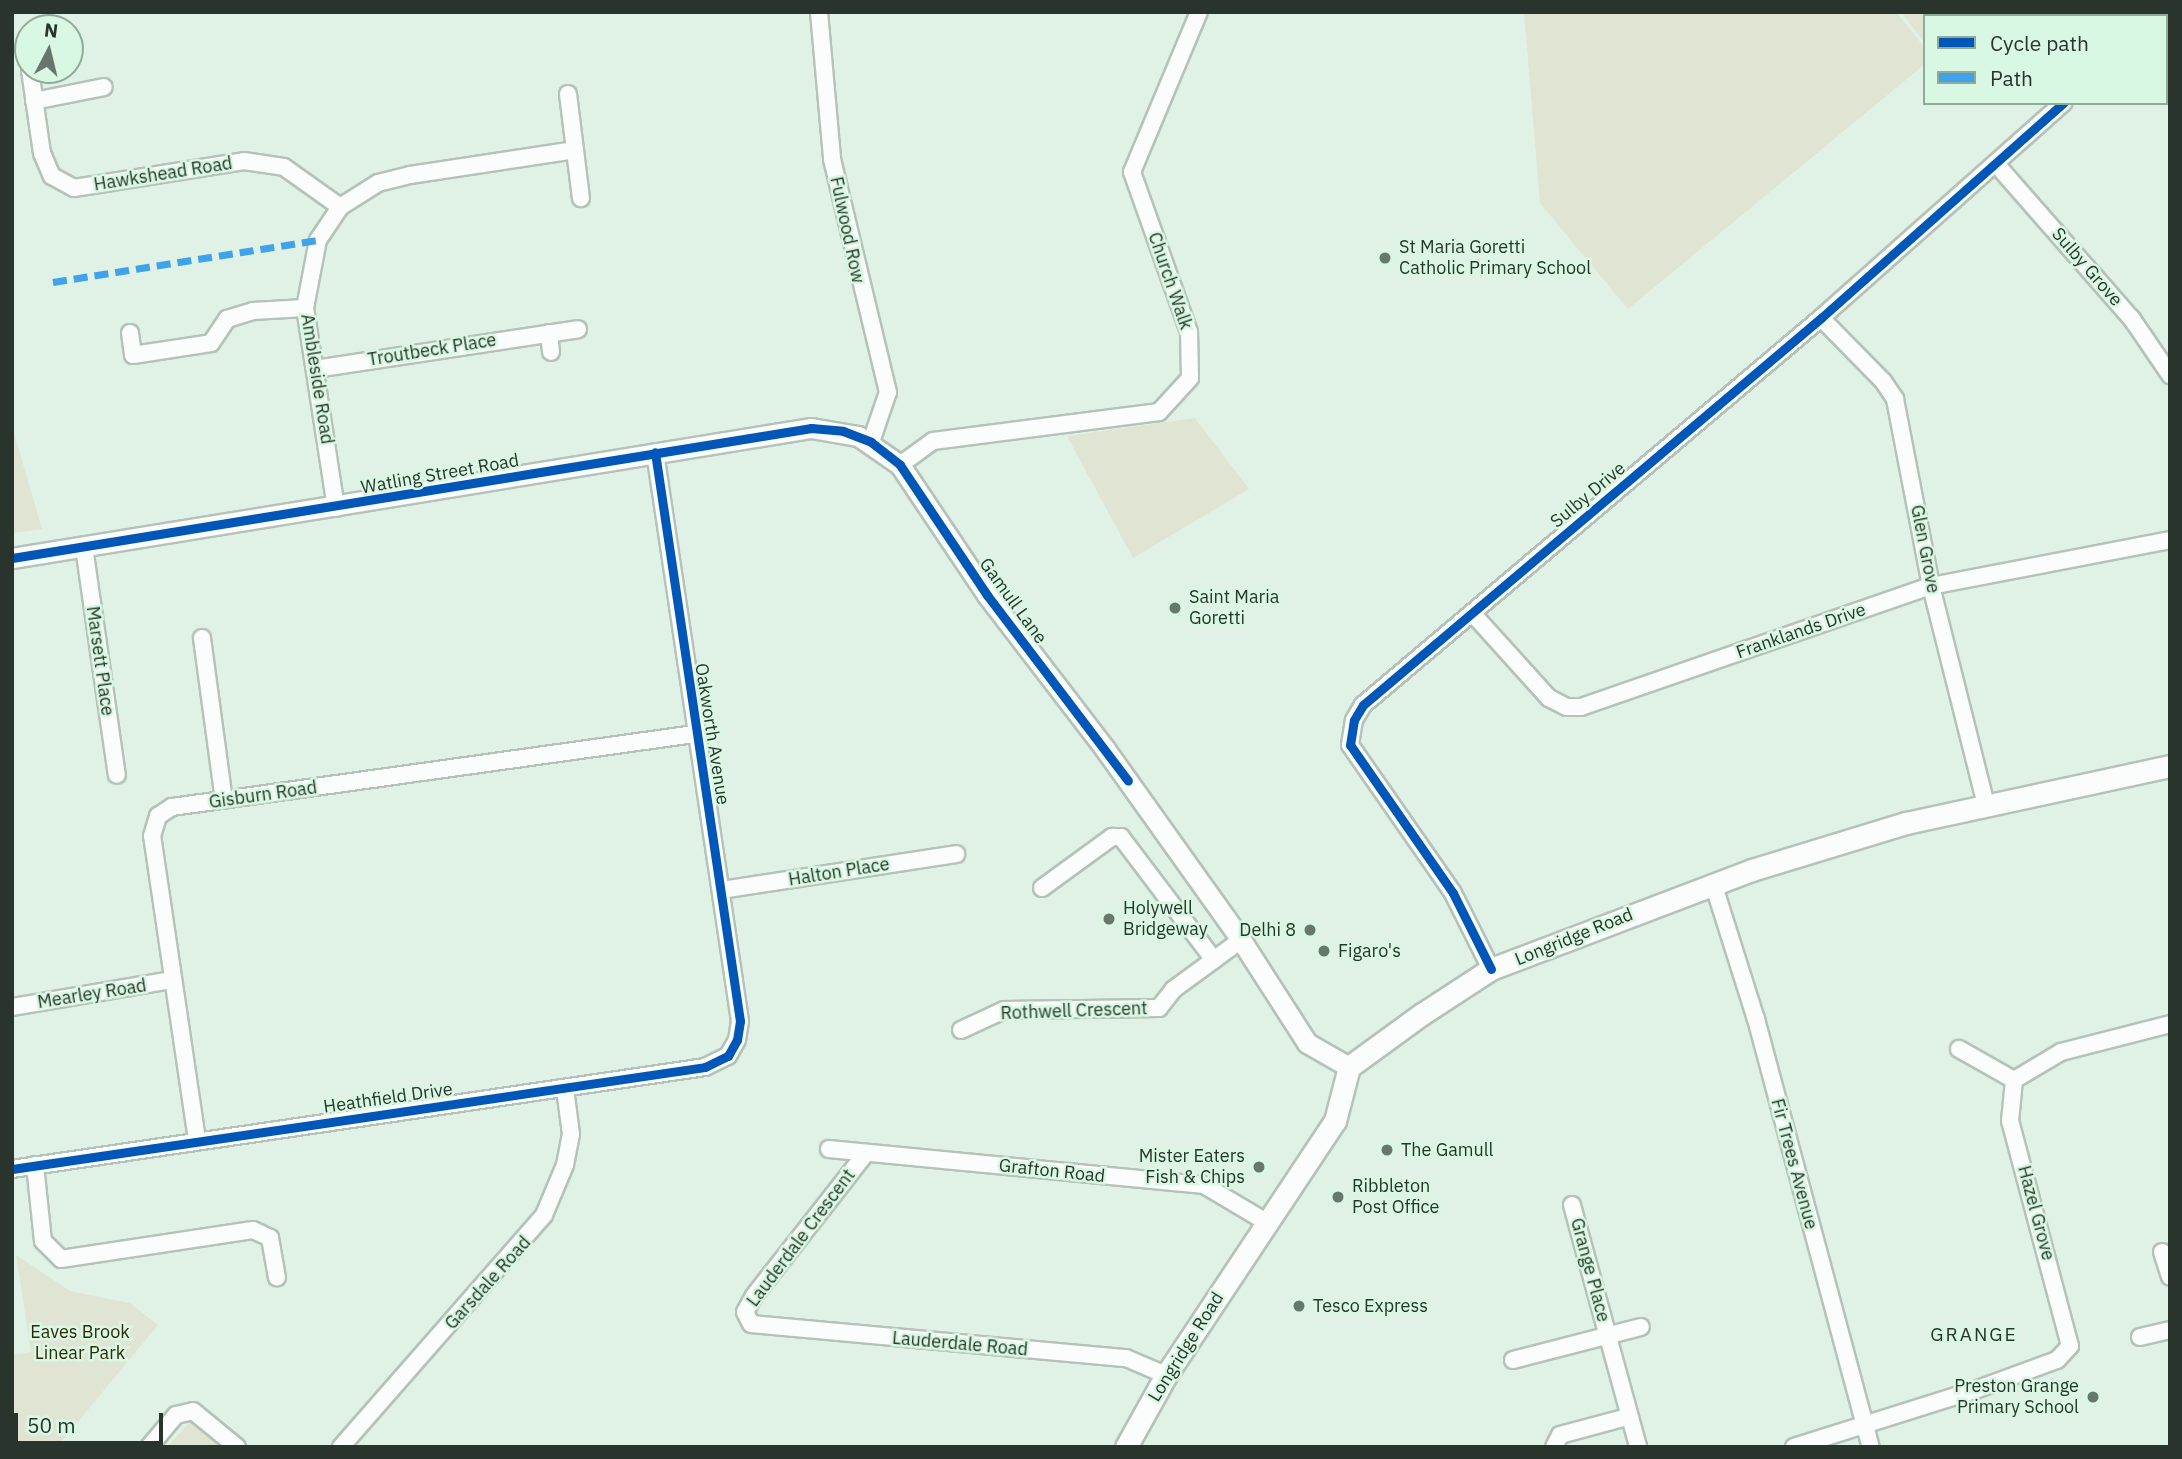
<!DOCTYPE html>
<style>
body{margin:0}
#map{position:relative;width:2182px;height:1459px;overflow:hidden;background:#e0f1e6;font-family:"IBM Plex Sans",sans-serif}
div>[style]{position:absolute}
.green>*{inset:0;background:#e0e4d2}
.roads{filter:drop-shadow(2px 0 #b5c2b9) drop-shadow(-2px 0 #b5c2b9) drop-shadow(0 2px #b5c2b9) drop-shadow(0 -2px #b5c2b9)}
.minor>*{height:16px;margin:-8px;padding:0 8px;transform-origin:8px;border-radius:8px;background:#fafdfb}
.tertiary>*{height:19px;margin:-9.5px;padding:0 9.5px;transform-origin:9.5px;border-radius:9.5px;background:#fafdfb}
.secondary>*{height:21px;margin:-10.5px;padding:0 10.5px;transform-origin:10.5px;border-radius:10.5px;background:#fafdfb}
.quiet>*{height:7px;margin-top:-3.5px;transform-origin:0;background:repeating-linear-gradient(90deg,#3ea3eb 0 14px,transparent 0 21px)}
.cycleway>*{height:9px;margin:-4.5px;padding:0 4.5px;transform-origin:4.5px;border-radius:4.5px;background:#0057b8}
.dots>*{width:19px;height:19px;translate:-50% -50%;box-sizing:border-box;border:4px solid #d9f8e3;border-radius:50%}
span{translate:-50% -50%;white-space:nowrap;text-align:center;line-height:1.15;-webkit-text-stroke:5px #d9f8e3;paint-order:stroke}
.street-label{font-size:18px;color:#28342c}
.poi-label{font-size:18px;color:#28342c}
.left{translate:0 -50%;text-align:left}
.right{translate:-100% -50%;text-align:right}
.park-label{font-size:18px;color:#312907}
.neighbourhood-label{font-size:19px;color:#28342c;letter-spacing:2px}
.frame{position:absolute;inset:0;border:14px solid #28342c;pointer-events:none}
.legend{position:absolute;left:1923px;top:14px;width:245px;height:91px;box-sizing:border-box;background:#d9f8e3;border:2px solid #92aa9a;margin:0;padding:9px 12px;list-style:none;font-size:21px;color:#28342c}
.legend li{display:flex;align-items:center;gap:14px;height:35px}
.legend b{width:35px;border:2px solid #92aa9a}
.north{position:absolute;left:14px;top:14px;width:70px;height:70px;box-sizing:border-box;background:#d9f8e3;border:2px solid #92aa9a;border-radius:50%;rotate:7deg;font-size:19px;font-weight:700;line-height:28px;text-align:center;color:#28342c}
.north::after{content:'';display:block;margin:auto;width:24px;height:32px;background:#68766d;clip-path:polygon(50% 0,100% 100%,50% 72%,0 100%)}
.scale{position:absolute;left:14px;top:1413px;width:149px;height:32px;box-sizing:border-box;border:4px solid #28342c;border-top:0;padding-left:9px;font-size:21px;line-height:24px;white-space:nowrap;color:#28342c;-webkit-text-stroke:5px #d9f8e3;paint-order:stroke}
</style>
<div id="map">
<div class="green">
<i style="clip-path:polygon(1524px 12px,1896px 12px,1925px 48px,1925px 64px,1628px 309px,1540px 203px)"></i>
<i style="clip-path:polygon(1901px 12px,1987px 12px,1925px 16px,1925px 43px)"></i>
<i style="clip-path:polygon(1195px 418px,1249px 489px,1133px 558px,1067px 436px)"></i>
<i style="clip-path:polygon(12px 426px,42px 529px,12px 533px)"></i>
<i style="clip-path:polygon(16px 1255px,70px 1291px,130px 1303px,158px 1325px,57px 1447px,12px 1447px,12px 1355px,31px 1352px)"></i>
<i style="clip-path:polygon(190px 1422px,201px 1424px,226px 1447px,167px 1447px)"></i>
</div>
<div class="roads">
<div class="minor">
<i style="left:819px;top:12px;width:148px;rotate:84.9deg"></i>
<i style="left:832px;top:159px;width:240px;rotate:76.5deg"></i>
<i style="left:888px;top:392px;width:53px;rotate:108.8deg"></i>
<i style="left:2156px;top:16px;width:7px;rotate:-34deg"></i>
<i style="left:27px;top:48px;width:6px;rotate:81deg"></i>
<i style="left:30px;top:70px;width:84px;rotate:81.8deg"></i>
<i style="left:42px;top:153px;width:25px;rotate:67deg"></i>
<i style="left:52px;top:176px;width:25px;rotate:29deg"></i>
<i style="left:74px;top:188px;width:172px;rotate:-9deg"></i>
<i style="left:244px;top:161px;width:40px;rotate:8.5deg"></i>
<i style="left:284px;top:167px;width:69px;rotate:35.5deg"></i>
<i style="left:568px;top:94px;width:105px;rotate:82.9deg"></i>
<i style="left:34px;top:101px;width:71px;rotate:-11.3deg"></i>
<i style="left:1997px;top:165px;width:205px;rotate:48.8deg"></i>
<i style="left:2132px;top:319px;width:68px;rotate:55.8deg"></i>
<i style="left:1821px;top:318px;width:88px;rotate:45.5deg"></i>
<i style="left:1883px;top:381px;width:22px;rotate:56deg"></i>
<i style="left:1895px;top:399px;width:190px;rotate:79.1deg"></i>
<i style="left:1931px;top:586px;width:226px;rotate:75.9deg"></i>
<i style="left:130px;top:333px;width:22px;rotate:82deg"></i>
<i style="left:133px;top:355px;width:79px;rotate:-8.7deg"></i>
<i style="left:211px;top:343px;width:29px;rotate:-56deg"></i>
<i style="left:227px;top:319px;width:27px;rotate:-17deg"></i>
<i style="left:253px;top:311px;width:52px;rotate:-3.3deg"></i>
<i style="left:549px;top:333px;width:19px;rotate:84deg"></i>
<i style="left:315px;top:369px;width:266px;rotate:-8.6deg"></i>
<i style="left:900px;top:465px;width:41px;rotate:-36deg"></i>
<i style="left:933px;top:441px;width:228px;rotate:-7.3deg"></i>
<i style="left:1159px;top:412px;width:46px;rotate:-47.6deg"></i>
<i style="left:1190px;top:378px;width:46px;rotate:-91.2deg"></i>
<i style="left:1189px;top:332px;width:170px;rotate:-109.6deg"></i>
<i style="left:1132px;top:172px;width:173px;rotate:-67.3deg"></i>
<i style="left:336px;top:508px;width:202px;rotate:-98.8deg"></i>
<i style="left:305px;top:308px;width:69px;rotate:-79.2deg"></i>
<i style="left:318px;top:240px;width:40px;rotate:-56deg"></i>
<i style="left:340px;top:207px;width:45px;rotate:-32.3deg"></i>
<i style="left:378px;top:183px;width:33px;rotate:-14deg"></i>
<i style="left:410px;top:175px;width:167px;rotate:-8.6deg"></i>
<i style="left:84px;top:547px;width:230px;rotate:81.8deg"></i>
<i style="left:1473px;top:614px;width:113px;rotate:47.9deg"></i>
<i style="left:1549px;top:698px;width:20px;rotate:27deg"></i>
<i style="left:1567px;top:707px;width:14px"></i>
<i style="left:1581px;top:707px;width:370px;rotate:-19.1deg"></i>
<i style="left:1931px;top:586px;width:243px;rotate:-10.9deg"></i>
<i style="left:202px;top:638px;width:163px;rotate:82.3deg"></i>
<i style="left:1713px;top:883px;width:143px;rotate:72.5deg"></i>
<i style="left:1756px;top:1019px;width:443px;rotate:75deg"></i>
<i style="left:1042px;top:888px;width:87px;rotate:-36.1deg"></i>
<i style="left:1112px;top:837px;width:9px"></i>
<i style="left:1121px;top:837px;width:154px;rotate:52.9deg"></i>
<i style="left:722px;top:890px;width:237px;rotate:-8.7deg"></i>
<i style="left:1491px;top:969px;width:85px;rotate:-116.6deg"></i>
<i style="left:1453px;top:893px;width:180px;rotate:-124.8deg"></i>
<i style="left:1350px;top:745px;width:25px;rotate:-81deg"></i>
<i style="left:1354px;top:720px;width:17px;rotate:-59deg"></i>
<i style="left:1363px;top:705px;width:600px;rotate:-40.2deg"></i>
<i style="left:1821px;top:318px;width:324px;rotate:-41.6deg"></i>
<i style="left:12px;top:1007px;width:162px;rotate:-9.6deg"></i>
<i style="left:961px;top:1030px;width:47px;rotate:-24.9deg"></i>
<i style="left:1004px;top:1010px;width:155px;rotate:-0.7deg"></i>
<i style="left:1159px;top:1008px;width:24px;rotate:-52deg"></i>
<i style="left:1174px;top:989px;width:83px;rotate:-36.2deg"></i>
<i style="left:1959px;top:1049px;width:63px;rotate:29.4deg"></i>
<i style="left:197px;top:1140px;width:307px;rotate:-98.4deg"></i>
<i style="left:152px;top:836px;width:21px;rotate:-73deg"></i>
<i style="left:158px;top:816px;width:17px;rotate:-33deg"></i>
<i style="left:172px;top:807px;width:528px;rotate:-7.95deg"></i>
<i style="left:829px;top:1149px;width:377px;rotate:5.5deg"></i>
<i style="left:1204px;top:1185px;width:72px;rotate:30.8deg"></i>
<i style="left:866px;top:1153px;width:182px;rotate:128.1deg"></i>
<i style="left:754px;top:1296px;width:18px;rotate:119deg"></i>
<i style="left:745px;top:1312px;width:13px;rotate:63deg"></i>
<i style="left:751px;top:1324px;width:377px;rotate:5.2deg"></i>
<i style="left:1126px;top:1358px;width:43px;rotate:23deg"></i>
<i style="left:35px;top:1165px;width:76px;rotate:84deg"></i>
<i style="left:43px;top:1241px;width:25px;rotate:45deg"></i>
<i style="left:61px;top:1259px;width:194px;rotate:-8.6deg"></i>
<i style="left:253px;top:1230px;width:19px;rotate:25deg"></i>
<i style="left:270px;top:1238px;width:40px;rotate:80deg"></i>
<i style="left:12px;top:1169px;width:700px;rotate:-8.37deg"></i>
<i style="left:705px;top:1067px;width:25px;rotate:-26deg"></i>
<i style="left:728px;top:1056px;width:18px;rotate:-61deg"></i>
<i style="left:737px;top:1040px;width:19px;rotate:-81deg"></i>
<i style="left:740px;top:1021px;width:575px;rotate:-98.5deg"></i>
<i style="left:1572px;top:1205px;width:251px;rotate:74.7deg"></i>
<i style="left:2162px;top:1252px;width:26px;rotate:72deg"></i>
<i style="left:2140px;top:1337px;width:31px;rotate:-13deg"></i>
<i style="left:1513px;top:1360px;width:132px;rotate:-14.5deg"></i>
<i style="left:149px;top:1447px;width:42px;rotate:-49.8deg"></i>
<i style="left:176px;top:1415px;width:17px;rotate:-13deg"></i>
<i style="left:193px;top:1411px;width:57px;rotate:39.3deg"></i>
<i style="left:341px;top:1447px;width:308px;rotate:-48.8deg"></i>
<i style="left:544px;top:1215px;width:54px;rotate:-67.2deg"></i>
<i style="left:565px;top:1165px;width:32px;rotate:-79deg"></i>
<i style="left:571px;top:1134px;width:45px;rotate:-97.6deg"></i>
<i style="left:1554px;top:1447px;width:13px;rotate:-63deg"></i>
<i style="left:1560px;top:1435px;width:69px;rotate:-15deg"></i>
<i style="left:1794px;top:1447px;width:190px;rotate:-17.5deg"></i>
<i style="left:1975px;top:1390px;width:87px;rotate:-20.1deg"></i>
<i style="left:2057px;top:1360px;width:19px;rotate:-47deg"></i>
<i style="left:2070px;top:1346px;width:233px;rotate:-104.9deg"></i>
<i style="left:2010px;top:1121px;width:41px;rotate:-84.4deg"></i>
<i style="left:2014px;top:1080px;width:55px;rotate:-30.8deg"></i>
<i style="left:2061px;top:1052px;width:113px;rotate:-14.4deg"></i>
</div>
<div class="tertiary">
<i style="left:12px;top:558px;width:810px;rotate:-9.24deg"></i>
<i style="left:811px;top:428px;width:48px;rotate:9.7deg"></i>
<i style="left:858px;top:436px;width:51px;rotate:34.6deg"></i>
<i style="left:900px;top:465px;width:156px;rotate:56.2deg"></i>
<i style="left:987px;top:595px;width:194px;rotate:52.5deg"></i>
<i style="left:1105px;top:749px;width:234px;rotate:54.5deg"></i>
<i style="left:1241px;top:940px;width:122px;rotate:57.3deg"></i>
<i style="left:1307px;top:1043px;width:48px;rotate:29.7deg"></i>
</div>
<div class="secondary">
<i style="left:1126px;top:1447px;width:82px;rotate:-60.9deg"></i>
<i style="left:1166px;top:1375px;width:305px;rotate:-56.4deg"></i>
<i style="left:1335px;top:1121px;width:56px;rotate:-75.5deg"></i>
<i style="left:1349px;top:1067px;width:90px;rotate:-36deg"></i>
<i style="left:1422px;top:1014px;width:82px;rotate:-33.1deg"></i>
<i style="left:1491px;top:969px;width:279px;rotate:-20.8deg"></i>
<i style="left:1752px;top:870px;width:161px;rotate:-17deg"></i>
<i style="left:1906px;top:823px;width:270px;rotate:-12.2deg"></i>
</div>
</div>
<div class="quiet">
<i style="left:53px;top:282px;width:268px;rotate:-9deg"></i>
</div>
<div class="cycleway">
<i style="left:12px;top:558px;width:810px;rotate:-9.24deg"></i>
<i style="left:811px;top:428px;width:32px;rotate:5deg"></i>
<i style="left:843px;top:431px;width:30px;rotate:21deg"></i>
<i style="left:871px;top:442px;width:37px;rotate:38deg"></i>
<i style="left:900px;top:465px;width:156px;rotate:56.2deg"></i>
<i style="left:987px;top:595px;width:233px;rotate:52.8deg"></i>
<i style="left:1491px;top:969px;width:85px;rotate:-116.6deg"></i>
<i style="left:1453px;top:893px;width:180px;rotate:-124.8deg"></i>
<i style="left:1350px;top:745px;width:25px;rotate:-81deg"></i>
<i style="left:1354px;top:720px;width:17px;rotate:-59deg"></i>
<i style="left:1363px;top:705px;width:600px;rotate:-40.2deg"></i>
<i style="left:1821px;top:318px;width:324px;rotate:-41.6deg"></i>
<i style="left:12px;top:1169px;width:700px;rotate:-8.37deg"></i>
<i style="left:705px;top:1067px;width:25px;rotate:-26deg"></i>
<i style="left:728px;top:1056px;width:18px;rotate:-61deg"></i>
<i style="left:737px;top:1040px;width:19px;rotate:-81deg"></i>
<i style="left:740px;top:1021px;width:575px;rotate:-98.5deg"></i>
</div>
<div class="dots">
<i style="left:1385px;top:258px;background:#68766d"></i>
<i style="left:1175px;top:608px;background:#68766d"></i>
<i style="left:1109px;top:919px;background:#68766d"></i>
<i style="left:1310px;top:930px;background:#68766d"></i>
<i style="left:1324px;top:951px;background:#68766d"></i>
<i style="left:1387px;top:1150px;background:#68766d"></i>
<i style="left:1259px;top:1167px;background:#68766d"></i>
<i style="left:1338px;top:1197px;background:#68766d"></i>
<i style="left:1299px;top:1306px;background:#68766d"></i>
<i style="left:2093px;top:1397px;background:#68766d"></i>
</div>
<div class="street-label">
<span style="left:163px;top:174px;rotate:-9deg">Hawkshead Road</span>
<span style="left:847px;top:230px;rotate:78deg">Fulwood Row</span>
<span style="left:2087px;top:267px;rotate:49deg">Sulby Grove</span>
<span style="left:1170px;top:281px;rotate:71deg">Church Walk</span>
<span style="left:432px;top:350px;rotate:-9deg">Troutbeck Place</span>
<span style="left:317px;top:379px;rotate:81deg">Ambleside Road</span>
<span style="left:440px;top:474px;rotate:-10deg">Watling Street Road</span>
<span style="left:1588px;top:495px;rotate:-40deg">Sulby Drive</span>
<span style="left:1925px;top:549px;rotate:79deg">Glen Grove</span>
<span style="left:1013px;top:601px;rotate:54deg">Gamull Lane</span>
<span style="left:1801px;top:631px;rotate:-19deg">Franklands Drive</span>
<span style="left:100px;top:661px;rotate:82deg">Marsett Place</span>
<span style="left:712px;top:734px;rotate:81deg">Oakworth Avenue</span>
<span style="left:263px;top:795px;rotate:-8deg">Gisburn Road</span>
<span style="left:839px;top:872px;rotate:-9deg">Halton Place</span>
<span style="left:1574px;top:937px;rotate:-22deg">Longridge Road</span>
<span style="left:92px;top:994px;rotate:-9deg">Mearley Road</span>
<span style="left:1074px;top:1011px;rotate:-2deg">Rothwell Crescent</span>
<span style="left:388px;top:1098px;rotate:-8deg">Heathfield Drive</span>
<span style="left:1794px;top:1164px;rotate:75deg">Fir Trees Avenue</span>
<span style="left:1052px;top:1171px;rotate:6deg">Grafton Road</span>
<span style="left:2036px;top:1213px;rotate:75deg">Hazel Grove</span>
<span style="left:801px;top:1238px;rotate:-53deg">Lauderdale Crescent</span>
<span style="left:1590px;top:1270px;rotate:75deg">Grange Place</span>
<span style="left:488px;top:1283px;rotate:-48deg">Garsdale Road</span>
<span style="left:960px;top:1344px;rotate:5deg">Lauderdale Road</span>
<span style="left:1186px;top:1347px;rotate:-58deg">Longridge Road</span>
</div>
<div class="poi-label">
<span class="left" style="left:1399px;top:258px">St Maria Goretti<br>Catholic Primary School</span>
<span class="left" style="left:1189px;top:608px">Saint Maria<br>Goretti</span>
<span class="left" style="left:1123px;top:919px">Holywell<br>Bridgeway</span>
<span class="right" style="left:1296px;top:930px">Delhi 8</span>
<span class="left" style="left:1338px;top:951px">Figaro's</span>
<span class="left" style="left:1401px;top:1150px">The Gamull</span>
<span class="right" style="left:1245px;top:1167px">Mister Eaters<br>Fish &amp; Chips</span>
<span class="left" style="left:1352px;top:1197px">Ribbleton<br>Post Office</span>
<span class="left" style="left:1313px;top:1306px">Tesco Express</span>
<span class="right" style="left:2079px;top:1397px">Preston Grange<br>Primary School</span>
</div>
<div class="park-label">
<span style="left:80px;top:1343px">Eaves Brook<br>Linear Park</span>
</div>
<div class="neighbourhood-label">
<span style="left:1974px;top:1335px">GRANGE</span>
</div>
<div class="frame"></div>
<ul class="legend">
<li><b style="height:9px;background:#0057b8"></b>Cycle path</li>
<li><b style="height:9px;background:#3ea3eb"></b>Path</li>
</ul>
<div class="north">N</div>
<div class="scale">50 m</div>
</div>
